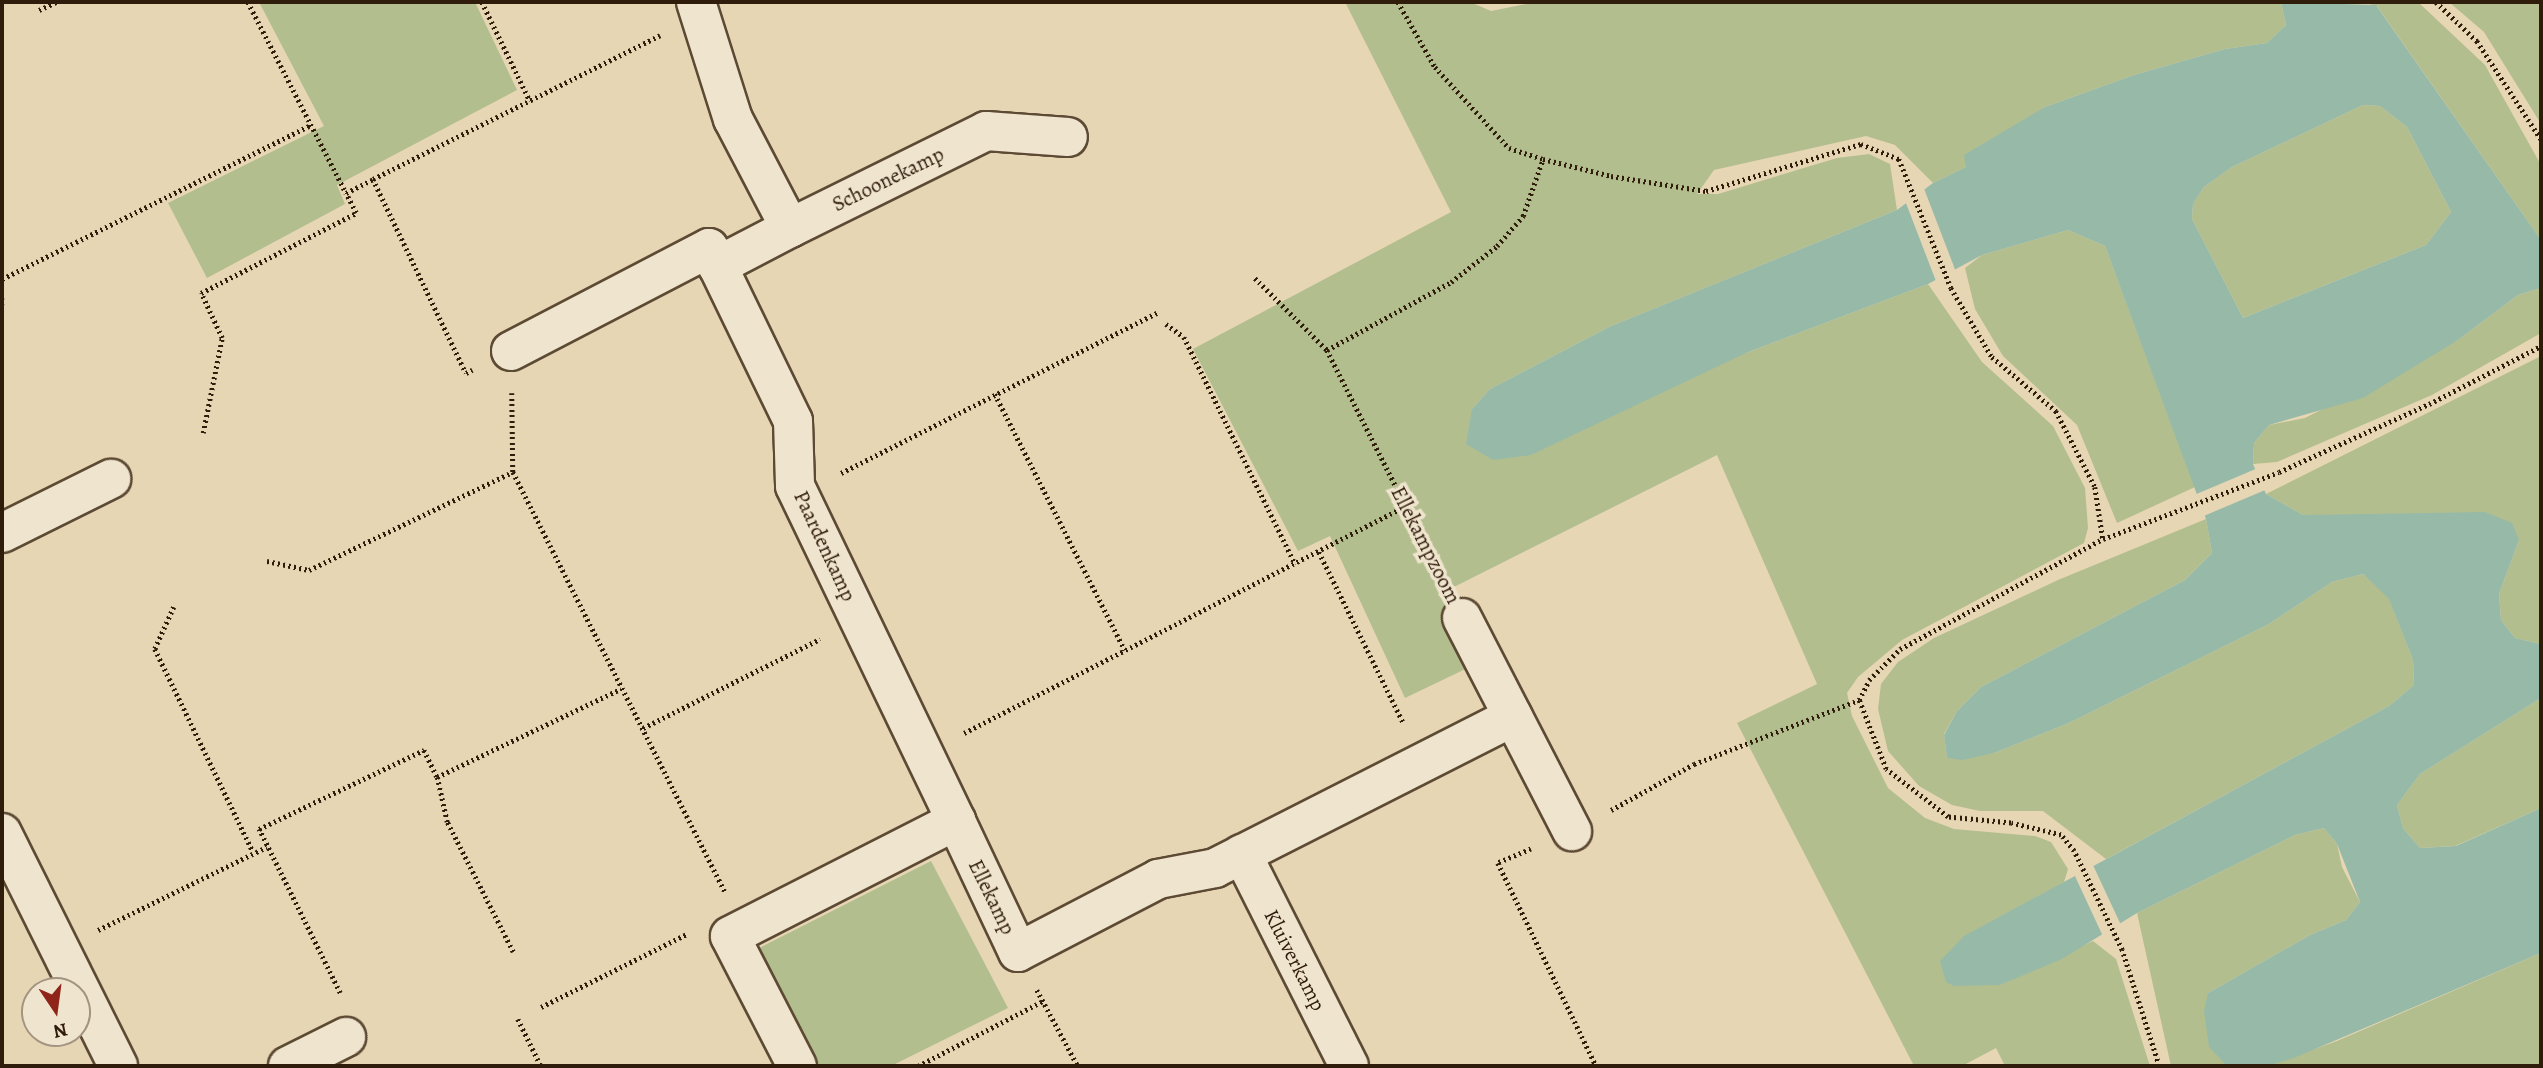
<!DOCTYPE html>
<style>
body{margin:0}
#map{position:relative;width:2543px;height:1068px;overflow:hidden;background:#e6d6b4;font-family:Alegreya,serif}
div>[style]{position:absolute}
.green>*{inset:0;background:#b3be8e}
.water>*{inset:0;background:#97baa8}
.pier>*{inset:0;background:#e6d6b4;transform-origin:0 0}
.path>*{height:4.5px;margin-top:-2.25px;transform-origin:0;background:repeating-linear-gradient(90deg,#2f1c0a 0 2px,transparent 0 5.5px)}
.roads{filter:drop-shadow(2px 0 #5d4a34) drop-shadow(-2px 0 #5d4a34) drop-shadow(0 2px #5d4a34) drop-shadow(0 -2px #5d4a34)}
.street>*{height:38px;margin:-19px;padding:0 19px;transform-origin:19px;border-radius:19px;background:#efe4ce}
span{translate:-50% -50%;white-space:nowrap;text-align:center;line-height:1.15;-webkit-text-stroke:7px #efe4ce;paint-order:stroke}
.street-label{font-size:21px;color:#2f1c0a}
.frame{position:absolute;inset:0;border:4px solid #2f1c0a;pointer-events:none}
.north{position:absolute;left:21px;top:977px;width:70px;height:70px;box-sizing:border-box;background:#efe4ce;border:2px solid #a29480;border-radius:50%;rotate:167deg;font-size:19px;font-weight:700;line-height:28px;text-align:center;color:#2f1c0a}
.north::after{content:'';display:block;margin:auto;width:24px;height:32px;background:#8f2418;clip-path:polygon(50% 0,100% 100%,50% 72%,0 100%)}
</style>
<div id="map">
<div class="green">
<i style="clip-path:polygon(259px 2px,475px 2px,517px 90px,337px 185px,345px 204px,207px 278px,168px 203px,324px 126px)"></i>
<i style="clip-path:polygon(1345px 2px,1470px 2px,1491px 11px,1536px 2px,2281px 2px,2286px 25px,2267px 43px,2225px 49px,2134px 75px,2045px 107px,1966px 167px,1933px 183px,1895px 145px,1866px 136px,1714px 170px,1697px 194px,1718px 194px,1837px 158px,1869px 154px,1890px 164px,1897px 210px,1611px 326px,1490px 389px,1472px 409px,1746px 353px,1928px 284px,1982px 362px,2053px 426px,2085px 488px,2088px 528px,2084px 543px,1902px 640px,1858px 677px,1847px 693px,1852px 716px,1888px 788px,1925px 818px,1954px 829px,2035px 836px,2051px 842px,2068px 869px,2064px 882px,2032px 902px,2000px 985px,2093px 941px,2116px 959px,2150px 1066px,2005px 1066px,1996px 1048px,1962px 1066px,1914px 1066px,1737px 723px,1817px 684px,1717px 455px,1442px 593px,1478px 663px,1405px 698px,1330px 536px,1298px 551px,1193px 349px,1451px 212px)"></i>
<i style="clip-path:polygon(2361px 2px,2418px 2px,2485px 65px,2541px 165px,2541px 240px,2377px 6px)"></i>
<i style="clip-path:polygon(2449px 2px,2541px 2px,2541px 124px,2484px 32px)"></i>
<i style="clip-path:polygon(2363px 105px,2380px 106px,2407px 127px,2451px 212px,2426px 245px,2243px 318px,2192px 219px,2193px 204px,2204px 187px,2232px 167px)"></i>
<i style="clip-path:polygon(2068px 230px,2105px 246px,2195px 487px,2117px 523px,2077px 425px,2003px 356px,1975px 309px,1965px 268px,1982px 255px)"></i>
<i style="clip-path:polygon(2541px 288px,2541px 333px,2432px 395px,2277px 462px,2253px 464px,2254px 443px,2269px 425px,2305px 418px,2458px 340px,2518px 295px)"></i>
<i style="clip-path:polygon(2541px 356px,2541px 644px,2515px 638px,2501px 620px,2499px 594px,2519px 540px,2303px 515px,2266px 494px)"></i>
<i style="clip-path:polygon(2206px 519px,2212px 553px,2185px 580px,1981px 687px,1957px 711px,1944px 734px,1947px 758px,1994px 753px,2069px 723px,2269px 624px,2332px 582px,2363px 574px,2389px 598px,2413px 660px,2414px 685px,2389px 706px,2106px 859px,2043px 811px,1980px 811px,1952px 805px,1919px 786px,1888px 751px,1878px 709px,1881px 684px,1898px 662px,1934px 638px,2058px 580px)"></i>
<i style="clip-path:polygon(2541px 698px,2541px 808px,2455px 846px,2420px 848px,2403px 828px,2397px 805px,2420px 774px)"></i>
<i style="clip-path:polygon(2324px 828px,2337px 844px,2342px 867px,2360px 902px,2346px 920px,2310px 935px,2208px 993px,2226px 1065px,2235px 1066px,2171px 1066px,2137px 913px,2295px 835px)"></i>
<i style="clip-path:polygon(931px 861px,1008px 1008px,891px 1066px,819px 1066px,759px 948px)"></i>
<i style="clip-path:polygon(2541px 953px,2541px 1066px,2267px 1066px,2337px 1041px)"></i>
</div>
<div class="water">
<i style="clip-path:polygon(evenodd,2281px 2px,2376px 5px,2541px 240px,2541px 288px,2518px 295px,2458px 340px,2363px 398px,2269px 425px,2254px 443px,2253px 464px,2266px 494px,2303px 515px,2485px 512px,2512px 523px,2519px 540px,2499px 594px,2501px 620px,2515px 638px,2541px 644px,2541px 698px,2420px 774px,2397px 805px,2403px 828px,2420px 848px,2456px 846px,2541px 808px,2541px 953px,2294px 1058px,2267px 1066px,2235px 1066px,2226px 1065px,2209px 1047px,2204px 1011px,2208px 993px,2310px 935px,2346px 920px,2360px 902px,2337px 844px,2324px 828px,2295px 835px,2137px 913px,2062px 959px,2000px 985px,1954px 986px,1946px 982px,1940px 961px,1964px 936px,2389px 706px,2414px 685px,2413px 660px,2389px 599px,2363px 574px,2332px 582px,2269px 624px,2069px 723px,1994px 753px,1963px 760px,1947px 758px,1944px 735px,1957px 711px,1981px 687px,2185px 580px,2212px 553px,2206px 519px,2105px 246px,2068px 230px,1982px 255px,1928px 284px,1746px 353px,1531px 455px,1493px 460px,1466px 444px,1472px 409px,1490px 389px,1611px 326px,1897px 210px,1933px 183px,1966px 167px,1964px 155px,2045px 107px,2134px 75px,2225px 49px,2267px 43px,2286px 25px,2281px 2px,2363px 105px,2380px 106px,2407px 127px,2451px 212px,2426px 245px,2243px 318px,2192px 219px,2193px 204px,2204px 187px,2232px 167px,2363px 105px)"></i>
</div>
<div class="pier">
<i style="left:1923px;top:186px;width:95px;height:22px;rotate:69deg"></i>
<i style="left:2258px;top:468px;width:23px;height:70px;rotate:67deg"></i>
<i style="left:2092px;top:863px;width:71px;height:21px;rotate:65deg"></i>
</div>
<div class="path">
<i style="left:248px;top:2px;width:215px;rotate:62.8deg"></i>
<i style="left:482px;top:2px;width:110px;rotate:64.1deg"></i>
<i style="left:1398px;top:2px;width:75px;rotate:60.4deg"></i>
<i style="left:1435px;top:67px;width:110px;rotate:47.6deg"></i>
<i style="left:1509px;top:148px;width:36px;rotate:18deg"></i>
<i style="left:1543px;top:159px;width:70px;rotate:14deg"></i>
<i style="left:1611px;top:176px;width:96px;rotate:9deg"></i>
<i style="left:1706px;top:191px;width:162px;rotate:-16.9deg"></i>
<i style="left:1861px;top:144px;width:41px;rotate:21.5deg"></i>
<i style="left:1899px;top:159px;width:139px;rotate:68deg"></i>
<i style="left:1951px;top:288px;width:80px;rotate:59.3deg"></i>
<i style="left:1992px;top:357px;width:84px;rotate:40.2deg"></i>
<i style="left:2056px;top:411px;width:85px;rotate:62.8deg"></i>
<i style="left:2095px;top:487px;width:53px;rotate:81.3deg"></i>
<i style="left:2436px;top:2px;width:57px;rotate:43.6deg"></i>
<i style="left:2477px;top:41px;width:117px;rotate:56.9deg"></i>
<i style="left:39px;top:10px;width:19px;rotate:-25deg"></i>
<i style="left:373px;top:179px;width:321px;rotate:-26.6deg"></i>
<i style="left:1255px;top:278px;width:102px;rotate:45deg"></i>
<i style="left:1327px;top:350px;width:258px;rotate:63.2deg"></i>
<i style="left:2px;top:279px;width:345px;rotate:-26.5deg"></i>
<i style="left:2px;top:298px;width:7px;rotate:90deg"></i>
<i style="left:1166px;top:324px;width:22px;rotate:36deg"></i>
<i style="left:1184px;top:337px;width:253px;rotate:63.9deg"></i>
<i style="left:1327px;top:350px;width:141px;rotate:-28.7deg"></i>
<i style="left:1451px;top:282px;width:58px;rotate:-38deg"></i>
<i style="left:1497px;top:246px;width:40px;rotate:-49deg"></i>
<i style="left:1523px;top:216px;width:60px;rotate:-70.7deg"></i>
<i style="left:512px;top:393px;width:79px;rotate:89.3deg"></i>
<i style="left:513px;top:472px;width:470px;rotate:63.2deg"></i>
<i style="left:995px;top:394px;width:287px;rotate:63.1deg"></i>
<i style="left:203px;top:433px;width:97px;rotate:-78.7deg"></i>
<i style="left:222px;top:338px;width:50px;rotate:-115deg"></i>
<i style="left:201px;top:293px;width:174px;rotate:-27.3deg"></i>
<i style="left:356px;top:213px;width:22px;rotate:-117deg"></i>
<i style="left:346px;top:193px;width:30px;rotate:-27deg"></i>
<i style="left:373px;top:179px;width:215px;rotate:64.4deg"></i>
<i style="left:466px;top:373px;width:7px;rotate:-27deg"></i>
<i style="left:841px;top:473px;width:356px;rotate:-26.9deg"></i>
<i style="left:1319px;top:552px;width:192px;rotate:63.7deg"></i>
<i style="left:267px;top:561px;width:43px;rotate:12.1deg"></i>
<i style="left:309px;top:570px;width:226px;rotate:-25.7deg"></i>
<i style="left:174px;top:607px;width:46px;rotate:114.3deg"></i>
<i style="left:155px;top:649px;width:225px;rotate:64.2deg"></i>
<i style="left:643px;top:728px;width:198px;rotate:-26.7deg"></i>
<i style="left:964px;top:733px;width:496px;rotate:-27.2deg"></i>
<i style="left:1611px;top:810px;width:95px;rotate:-29deg"></i>
<i style="left:1694px;top:764px;width:177px;rotate:-21.2deg"></i>
<i style="left:1531px;top:849px;width:36px;rotate:157deg"></i>
<i style="left:1498px;top:863px;width:225px;rotate:64.2deg"></i>
<i style="left:98px;top:930px;width:188px;rotate:-26.2deg"></i>
<i style="left:513px;top:952px;width:146px;rotate:-116.9deg"></i>
<i style="left:447px;top:822px;width:46px;rotate:-102.5deg"></i>
<i style="left:437px;top:777px;width:204px;rotate:-25.6deg"></i>
<i style="left:1037px;top:990px;width:86px;rotate:61.7deg"></i>
<i style="left:340px;top:993px;width:183px;rotate:-116.3deg"></i>
<i style="left:259px;top:829px;width:183px;rotate:-25.6deg"></i>
<i style="left:424px;top:750px;width:30px;rotate:64deg"></i>
<i style="left:541px;top:1007px;width:163px;rotate:-26.6deg"></i>
<i style="left:518px;top:1019px;width:52px;rotate:63.9deg"></i>
<i style="left:918px;top:1066px;width:141px;rotate:-27.5deg"></i>
<i style="left:2159px;top:1066px;width:122px;rotate:-107.7deg"></i>
<i style="left:2122px;top:950px;width:110px;rotate:-115.9deg"></i>
<i style="left:2074px;top:851px;width:21px;rotate:-129deg"></i>
<i style="left:2061px;top:835px;width:51px;rotate:-166.5deg"></i>
<i style="left:2011px;top:823px;width:63px;rotate:-174.6deg"></i>
<i style="left:1948px;top:817px;width:78px;rotate:-142.3deg"></i>
<i style="left:1886px;top:769px;width:74px;rotate:-111.4deg"></i>
<i style="left:1859px;top:700px;width:22px;rotate:-63deg"></i>
<i style="left:1869px;top:680px;width:44px;rotate:-45deg"></i>
<i style="left:1900px;top:649px;width:231px;rotate:-28.5deg"></i>
<i style="left:2103px;top:539px;width:188px;rotate:-20.8deg"></i>
<i style="left:2279px;top:472px;width:165px;rotate:-24.4deg"></i>
<i style="left:2429px;top:404px;width:126px;rotate:-27.4deg"></i>
</div>
<div class="roads">
<div class="street">
<i style="left:696px;top:2px;width:123px;rotate:72.5deg"></i>
<i style="left:733px;top:119px;width:123px;rotate:62.4deg"></i>
<i style="left:790px;top:228px;width:82px;rotate:152.5deg"></i>
<i style="left:790px;top:228px;width:219px;rotate:-26.3deg"></i>
<i style="left:986px;top:131px;width:82px;rotate:4.2deg"></i>
<i style="left:511px;top:351px;width:223px;rotate:-27.5deg"></i>
<i style="left:709px;top:248px;width:192px;rotate:64.1deg"></i>
<i style="left:793px;top:421px;width:65px;rotate:88.2deg"></i>
<i style="left:795px;top:486px;width:372px;rotate:64.3deg"></i>
<i style="left:2px;top:533px;width:122px;rotate:-26.4deg"></i>
<i style="left:1462px;top:618px;width:240px;rotate:62.7deg"></i>
<i style="left:2px;top:833px;width:260px;rotate:63.5deg"></i>
<i style="left:1242px;top:854px;width:237px;rotate:63.2deg"></i>
<i style="left:288px;top:1066px;width:65px;rotate:-26.6deg"></i>
<i style="left:797px;top:1066px;width:146px;rotate:-117.3deg"></i>
<i style="left:730px;top:936px;width:254px;rotate:-27deg"></i>
<i style="left:956px;top:821px;width:145px;rotate:64.7deg"></i>
<i style="left:1018px;top:952px;width:158px;rotate:-27.5deg"></i>
<i style="left:1158px;top:879px;width:58px;rotate:-10.9deg"></i>
<i style="left:1215px;top:868px;width:334px;rotate:-26.9deg"></i>
</div>
</div>
<div class="street-label">
<span style="left:888px;top:179px;rotate:-26deg">Schoonekamp</span>
<span style="left:1426px;top:545px;rotate:63deg">Ellekampzoom</span>
<span style="left:825px;top:546px;rotate:65deg">Paardenkamp</span>
<span style="left:992px;top:897px;rotate:64deg">Ellekamp</span>
<span style="left:1295px;top:960px;rotate:63deg">Kluiverkamp</span>
</div>
<div class="frame"></div>
<div class="north">N</div>
</div>
